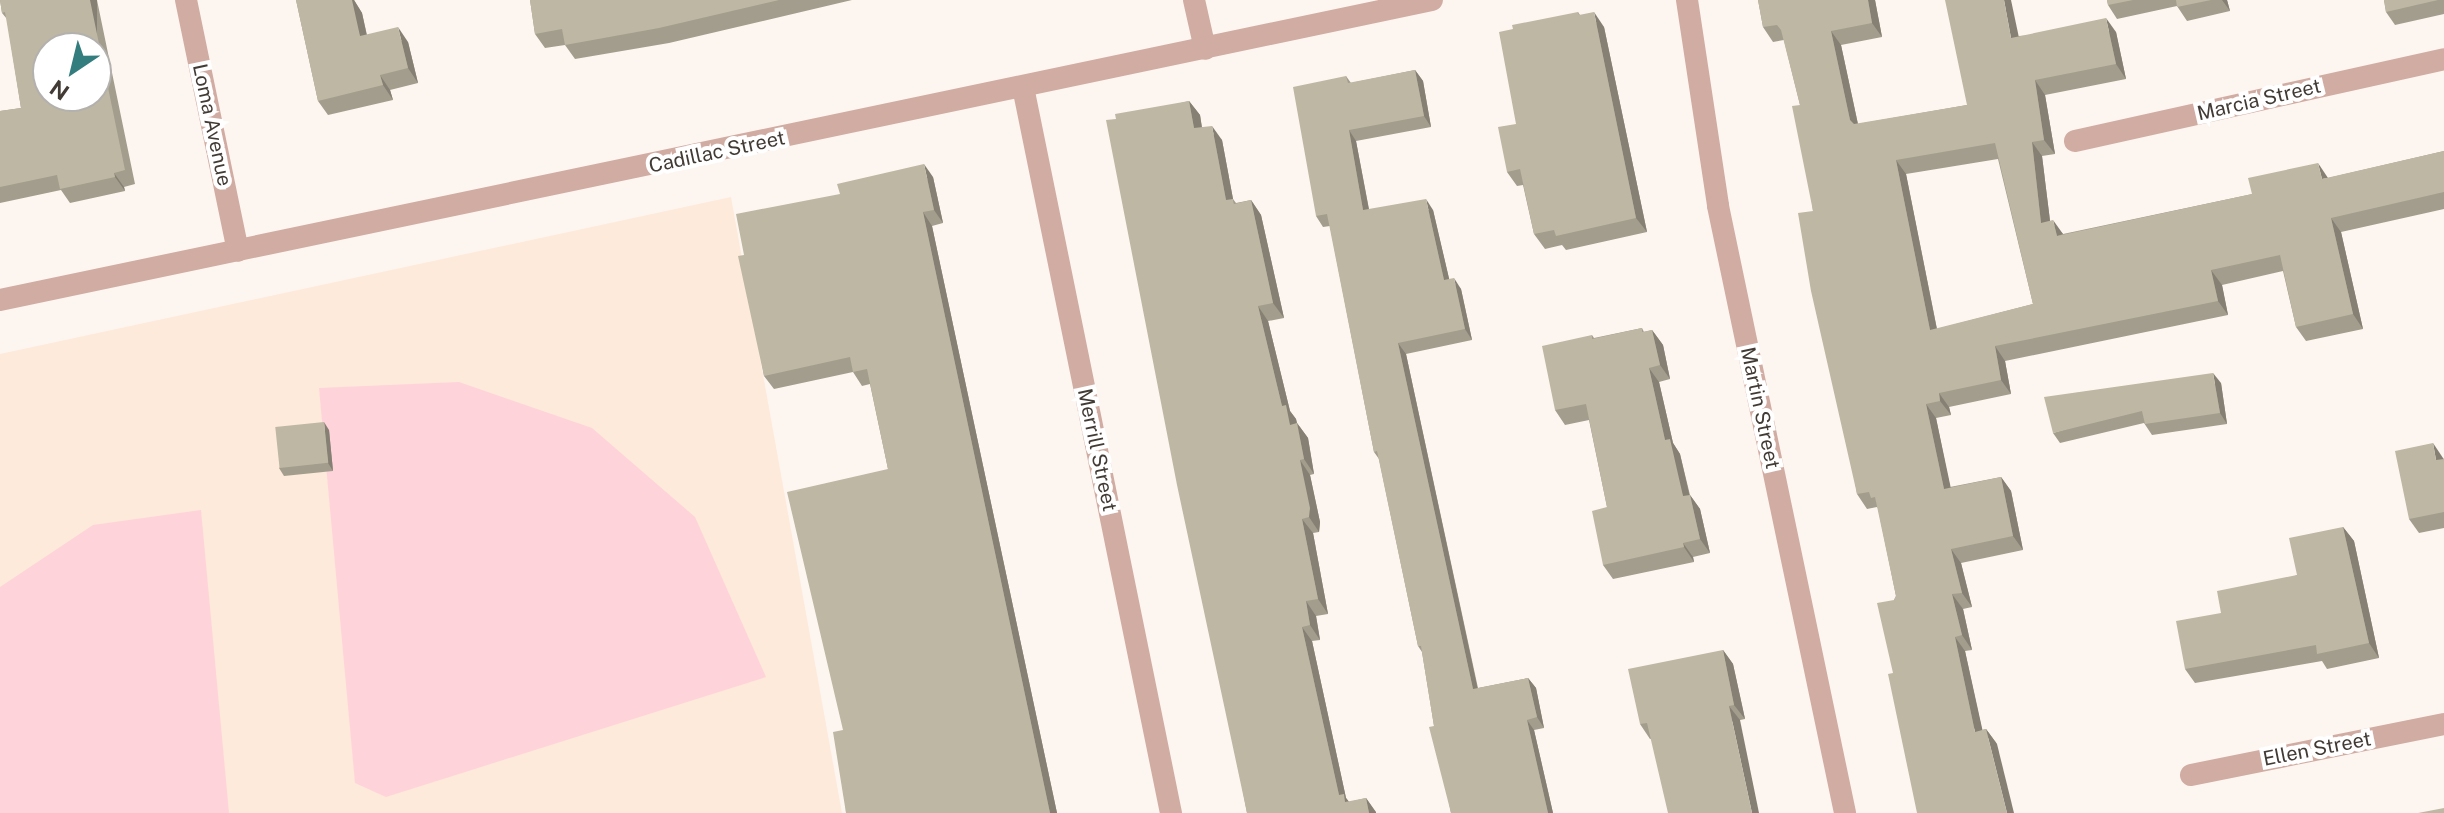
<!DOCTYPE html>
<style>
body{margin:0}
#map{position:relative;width:2444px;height:813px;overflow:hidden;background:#fdf6f0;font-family:"Public Sans",sans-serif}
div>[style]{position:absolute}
.built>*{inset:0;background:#fdeada}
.green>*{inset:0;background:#ffd3da}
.minor>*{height:22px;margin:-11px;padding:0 11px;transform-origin:11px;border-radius:11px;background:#d1aca3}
.wall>*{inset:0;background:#a39d8d}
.shaded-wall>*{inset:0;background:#858073;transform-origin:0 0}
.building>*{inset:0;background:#beb7a4;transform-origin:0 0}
span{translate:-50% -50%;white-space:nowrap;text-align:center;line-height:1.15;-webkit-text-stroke:8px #fff;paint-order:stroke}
.street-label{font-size:20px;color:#423b35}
.north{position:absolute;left:32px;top:32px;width:80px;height:80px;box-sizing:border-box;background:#fff;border:2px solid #b3b1ae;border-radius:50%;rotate:215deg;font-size:22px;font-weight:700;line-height:32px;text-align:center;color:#423b35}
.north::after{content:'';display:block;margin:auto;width:28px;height:36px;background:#347d7f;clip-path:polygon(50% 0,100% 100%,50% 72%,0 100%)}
</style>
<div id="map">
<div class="built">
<i style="clip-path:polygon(731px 197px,842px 813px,0 813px,0 354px)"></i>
</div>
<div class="green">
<i style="clip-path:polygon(459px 382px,592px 428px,695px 517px,766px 677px,386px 797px,355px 783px,319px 388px)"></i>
<i style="clip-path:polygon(201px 510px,229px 813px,0 813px,0 587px,93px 525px)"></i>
</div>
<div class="minor">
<i style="left:186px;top:0;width:256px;rotate:78.3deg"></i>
<i style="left:1194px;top:0;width:50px;rotate:77.3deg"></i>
<i style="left:1687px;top:0;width:208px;rotate:81.4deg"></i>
<i style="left:1718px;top:206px;width:620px;rotate:78.18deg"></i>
<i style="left:1023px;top:87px;width:741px;rotate:78.48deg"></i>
<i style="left:2075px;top:141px;width:378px;rotate:-12.5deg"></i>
<i style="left:0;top:300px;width:1463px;rotate:-11.83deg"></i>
<i style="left:2191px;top:775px;width:258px;rotate:-11.4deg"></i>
</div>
<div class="wall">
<i style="clip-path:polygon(0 0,97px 0,135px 184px,124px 187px,125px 191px,70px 203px,61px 190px,0 203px,0 111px,21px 108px,7px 19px,2px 13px)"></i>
<i style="clip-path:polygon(296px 0,354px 0,362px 13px,367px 35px,408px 42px,418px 83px,390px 90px,393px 100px,328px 115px,318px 101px)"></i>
<i style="clip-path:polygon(530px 0,852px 0,669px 43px,575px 59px,565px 45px,545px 48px,535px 34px)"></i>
<i style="clip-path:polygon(evenodd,1758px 0,1875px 0,1882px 37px,1841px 45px,1858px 124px,1967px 105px,2018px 36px,2116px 32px,2126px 79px,2045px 95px,2055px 154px,2042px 156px,2050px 221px,2063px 234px,2328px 178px,2444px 151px,2444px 209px,2341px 232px,2363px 329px,2306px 341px,2296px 327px,2283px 271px,2222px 285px,2228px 315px,2005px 361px,2011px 394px,1949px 407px,1951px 415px,1936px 418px,1950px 487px,2001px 477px,2011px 491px,2023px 550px,1961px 563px,1972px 607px,1963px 609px,1972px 650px,1965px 651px,1982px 730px,1986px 729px,1997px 744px,1893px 673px,1894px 600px,1896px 596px,1878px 508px,1877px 507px,1867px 509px,1857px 494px,1813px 211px,1800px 105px,1784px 40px,1773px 42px,1763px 27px,1758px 0,1998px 159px,2033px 304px,1937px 329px,1906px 174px,1998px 159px)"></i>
<i style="clip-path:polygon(2107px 0,2227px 0,2230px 11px,2187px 21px,2177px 6px,2117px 19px,2108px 5px)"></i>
<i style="clip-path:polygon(2384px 0,2444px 0,2444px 14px,2395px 25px,2386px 12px)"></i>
<i style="clip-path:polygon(1578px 12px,1580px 15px,1604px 27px,1647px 232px,1566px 250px,1562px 245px,1545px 249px,1534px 234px,1523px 185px,1517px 186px,1507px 172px,1516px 124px)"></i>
<i style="clip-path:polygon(1415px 70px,1423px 81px,1431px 127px,1356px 141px,1369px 209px,1433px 210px,1449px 279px,1461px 289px,1472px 340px,1406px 354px,1478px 688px,1528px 678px,1536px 688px,1544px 728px,1534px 730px,1553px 813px,1451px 813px,1434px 726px,1422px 652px,1418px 646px,1379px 459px,1374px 452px,1330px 226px,1323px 227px,1316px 216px,1346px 76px,1351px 83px)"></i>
<i style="clip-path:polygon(1189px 101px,1200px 115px,1202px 127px,1222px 140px,1233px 199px,1236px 203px,1251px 200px,1261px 215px,1284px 318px,1268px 321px,1290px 411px,1296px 419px,1297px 423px,1308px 438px,1314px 474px,1310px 475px,1320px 522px,1319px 532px,1313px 533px,1328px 614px,1316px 616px,1320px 640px,1312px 641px,1346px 798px,1349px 802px,1366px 798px,1376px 813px,1247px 813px,1116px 119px)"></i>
<i style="clip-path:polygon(933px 177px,943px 223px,932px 226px,1057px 813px,846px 813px,843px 730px,888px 469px,870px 384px,862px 386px,853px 372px,774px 389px,764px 376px,744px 255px)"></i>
<i style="clip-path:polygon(1642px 328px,1644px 332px,1652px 330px,1663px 345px,1670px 379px,1659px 382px,1673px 443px,1680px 454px,1690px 495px,1700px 509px,1710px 553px,1693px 557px,1694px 562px,1613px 579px,1603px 565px,1607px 507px,1589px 420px,1565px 425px,1555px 410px,1592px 335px,1594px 338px)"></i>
<i style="clip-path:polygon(2221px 383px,2227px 424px,2152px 435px,2144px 423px,2060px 443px,2053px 433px)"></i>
<i style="clip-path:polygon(329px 430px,333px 471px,284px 476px,279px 468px)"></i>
<i style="clip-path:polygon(2443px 458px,2444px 459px,2444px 528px,2419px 533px,2409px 519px)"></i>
<i style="clip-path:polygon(2343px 527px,2354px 541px,2379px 658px,2327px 669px,2322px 661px,2195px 683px,2185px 669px,2221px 613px,2297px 575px)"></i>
<i style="clip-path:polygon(1723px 650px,1733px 664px,1745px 719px,1650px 739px,1640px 724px)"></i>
</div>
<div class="shaded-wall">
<i style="left:90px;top:0;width:7px;height:174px"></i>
<i style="clip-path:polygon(347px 0,354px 0,362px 13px,370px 51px,360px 36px)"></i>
<i style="clip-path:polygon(1868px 0,1875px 0,1882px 37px,1872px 23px)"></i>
<i style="clip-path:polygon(2004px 0,2011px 0,2022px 52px,2011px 38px)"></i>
<i style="clip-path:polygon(2222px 0,2227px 0,2230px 11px)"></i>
<i style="clip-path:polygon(1594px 12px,1604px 27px,1647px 232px,1636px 218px)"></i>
<i style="clip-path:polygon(2106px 18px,2116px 32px,2126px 79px,2116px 64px)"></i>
<i style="clip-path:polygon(398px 27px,408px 42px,418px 83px,408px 68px)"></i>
<i style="clip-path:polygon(1831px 31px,1841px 45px,1860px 134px,1850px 120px)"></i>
<i style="clip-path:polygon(1415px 70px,1423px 81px,1431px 127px,1424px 116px)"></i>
<i style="clip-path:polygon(380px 75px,390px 90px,393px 100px,383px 85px)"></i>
<i style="clip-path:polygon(2035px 80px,2045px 95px,2055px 154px,2044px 140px)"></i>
<i style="clip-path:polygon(1189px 101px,1200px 115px,1204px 143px,1194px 128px)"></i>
<i style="clip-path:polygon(1212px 126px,1222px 140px,1236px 215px,1226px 200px)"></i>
<i style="clip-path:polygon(1349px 130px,1356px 141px,1371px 221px,1363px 210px)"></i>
<i style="clip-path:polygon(2032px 142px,2042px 156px,2052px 237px,2041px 223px)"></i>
<i style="clip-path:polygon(1896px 160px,1906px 174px,1940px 345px,1930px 330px)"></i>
<i style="clip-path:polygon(2318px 163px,2328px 178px,2322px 179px)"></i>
<i style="clip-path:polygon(924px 164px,933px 177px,943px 223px,934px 210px)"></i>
<i style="clip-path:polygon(114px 173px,124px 187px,125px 191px,115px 177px)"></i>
<i style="clip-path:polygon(1426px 199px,1433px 210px,1452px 291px,1444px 280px)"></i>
<i style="clip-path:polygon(1251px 200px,1261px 215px,1284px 318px,1273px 303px)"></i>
<i style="clip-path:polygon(923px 212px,932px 226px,1057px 813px,1050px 813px)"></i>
<i style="clip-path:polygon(2331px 218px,2341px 232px,2363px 329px,2353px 314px)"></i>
<i style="clip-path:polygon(2053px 220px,2063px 234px,2057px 236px)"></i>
<i style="clip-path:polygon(2211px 270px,2222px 285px,2228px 315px,2218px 301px)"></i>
<i style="clip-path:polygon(1454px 278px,1461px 289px,1472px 340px,1465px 329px)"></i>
<i style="clip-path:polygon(1258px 306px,1268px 321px,1290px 411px,1296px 419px,1300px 439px,1290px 425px,1282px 406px)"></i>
<i style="clip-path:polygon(1652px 330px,1663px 345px,1670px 379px,1660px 365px)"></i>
<i style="clip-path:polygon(1398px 343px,1406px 354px,1480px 700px,1473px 689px)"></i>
<i style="clip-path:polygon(1995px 346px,2005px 361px,2011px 394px,2001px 380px)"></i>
<i style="clip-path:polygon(1649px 368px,1659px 382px,1673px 443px,1680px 454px,1693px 511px,1683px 496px,1665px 440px)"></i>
<i style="clip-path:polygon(2213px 373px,2221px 383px,2227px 424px,2220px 413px)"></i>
<i style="clip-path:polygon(1939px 393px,1949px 407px,1951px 415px,1940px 401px)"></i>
<i style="clip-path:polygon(1926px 404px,1936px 418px,1954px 503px,1944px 489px)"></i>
<i style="clip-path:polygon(324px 422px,329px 430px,333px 471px,328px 463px)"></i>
<i style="clip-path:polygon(1297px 423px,1308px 438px,1314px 474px,1304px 459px)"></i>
<i style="clip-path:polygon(2433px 443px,2443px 458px,2444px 463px,2436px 460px)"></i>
<i style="clip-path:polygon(1300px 460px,1310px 475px,1320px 522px,1319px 532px,1309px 517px)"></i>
<i style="clip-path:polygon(2001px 477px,2011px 491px,2023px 550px,2013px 536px)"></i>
<i style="clip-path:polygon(1690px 495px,1700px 509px,1710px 553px,1700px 539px)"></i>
<i style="clip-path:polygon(1302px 519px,1313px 533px,1328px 614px,1318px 599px)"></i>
<i style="clip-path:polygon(2343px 527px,2354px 541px,2379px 658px,2369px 643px)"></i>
<i style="clip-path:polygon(1683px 543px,1693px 557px,1694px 562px,1684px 547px)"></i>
<i style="clip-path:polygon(1951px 549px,1961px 563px,1972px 607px,1962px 593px)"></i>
<i style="clip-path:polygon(1952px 594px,1963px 609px,1972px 650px,1962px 635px)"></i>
<i style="clip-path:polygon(1306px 601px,1316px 616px,1320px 640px,1310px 625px)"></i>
<i style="clip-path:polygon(1302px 627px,1312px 641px,1346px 798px,1354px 808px,1355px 813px,1339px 795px)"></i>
<i style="clip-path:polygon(1955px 637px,1965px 651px,1986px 746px,1975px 732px)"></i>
<i style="clip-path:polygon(1723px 650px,1733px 664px,1745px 719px,1734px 705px)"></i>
<i style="clip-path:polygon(1528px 678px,1536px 688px,1544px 728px,1537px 717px)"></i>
<i style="clip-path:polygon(1729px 706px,1740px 720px,1759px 813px,1752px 813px)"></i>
<i style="clip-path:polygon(1527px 720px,1534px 730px,1553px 813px,1548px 813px)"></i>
<i style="clip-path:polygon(1986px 729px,1997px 744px,2014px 813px,2007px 813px)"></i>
<i style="clip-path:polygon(1366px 798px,1376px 812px,1376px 813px,1369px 813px)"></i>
</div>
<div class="building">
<i style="clip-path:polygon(evenodd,0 0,90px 0,125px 170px,114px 173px,115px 177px,60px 189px,57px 175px,0 187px,0 111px,21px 108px,5px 12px,2px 13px,0 0,48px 48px,96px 48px,96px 96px,48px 96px,48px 48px)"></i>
<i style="clip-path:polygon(296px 0,352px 0,360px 36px,398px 27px,408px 68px,380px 75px,383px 85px,318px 101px)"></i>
<i style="clip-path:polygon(530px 0,779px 0,659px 28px,565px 45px,562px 29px,535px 34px)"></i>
<i style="clip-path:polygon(evenodd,1758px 0,1868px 0,1872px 23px,1831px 31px,1850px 120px,1854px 124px,1967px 105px,1945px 0,2004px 0,2011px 38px,2106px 18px,2116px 64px,2035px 80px,2044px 140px,2032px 142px,2041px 223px,2053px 220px,2057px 236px,2252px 194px,2248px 178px,2318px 163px,2322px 179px,2444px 151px,2444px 192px,2331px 218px,2353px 314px,2296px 327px,2280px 255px,2211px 270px,2218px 301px,1995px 346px,2001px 380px,1939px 393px,1940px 401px,1926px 404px,1944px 489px,2001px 477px,2013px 536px,1951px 549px,1962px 593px,1952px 594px,1962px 635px,1955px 637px,1975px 732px,1986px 729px,2007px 813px,1917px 813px,1888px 674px,1893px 673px,1877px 603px,1894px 600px,1896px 596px,1875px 497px,1871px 498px,1869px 492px,1857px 494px,1811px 291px,1798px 213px,1813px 211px,1792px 106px,1800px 105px,1781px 30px,1777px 25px,1763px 27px,1758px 0,1995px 143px,2033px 304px,1930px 330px,1896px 160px,1995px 143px)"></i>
<i style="clip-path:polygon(2107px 0,2133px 0,2108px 5px)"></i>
<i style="clip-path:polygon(2176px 0,2211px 0,2177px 7px)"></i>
<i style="clip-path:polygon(2384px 0,2438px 0,2386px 12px)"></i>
<i style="clip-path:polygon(1578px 12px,1579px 15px,1594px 12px,1636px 218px,1556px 236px,1554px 230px,1534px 234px,1520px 169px,1507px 172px,1498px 127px,1516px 124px,1499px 32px,1513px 29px,1512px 25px)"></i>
<i style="clip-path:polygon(1415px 70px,1424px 116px,1349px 130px,1363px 210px,1426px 199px,1444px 280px,1454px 278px,1465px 329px,1398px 343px,1473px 689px,1528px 678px,1537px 717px,1527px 720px,1548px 813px,1451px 813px,1429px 727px,1434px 726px,1421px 646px,1418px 646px,1377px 451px,1374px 452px,1327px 214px,1316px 216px,1293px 87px,1346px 76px,1348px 83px)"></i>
<i style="clip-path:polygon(1189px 101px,1194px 128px,1212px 126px,1226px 200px,1233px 199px,1234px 204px,1251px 200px,1273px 303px,1258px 306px,1282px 406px,1286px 405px,1290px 425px,1297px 423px,1304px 459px,1300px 460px,1310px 508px,1309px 517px,1302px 519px,1318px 599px,1306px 601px,1310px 625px,1302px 627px,1339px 795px,1344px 794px,1345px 802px,1366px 798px,1369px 813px,1247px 813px,1177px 485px,1106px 120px,1116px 119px,1115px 114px)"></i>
<i style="clip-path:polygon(924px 164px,934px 210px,923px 212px,1050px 813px,846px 813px,833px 732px,843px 730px,787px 492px,888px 469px,867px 369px,853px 372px,850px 357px,764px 376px,738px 256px,744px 255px,736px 214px,840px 194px,837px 184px)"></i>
<i style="clip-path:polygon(1642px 328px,1642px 332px,1652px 330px,1660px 365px,1649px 368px,1665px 440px,1670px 439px,1683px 496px,1690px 495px,1700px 539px,1683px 543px,1684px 547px,1603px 565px,1592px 511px,1607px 507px,1586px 404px,1555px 410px,1542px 346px,1592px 335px,1592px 339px)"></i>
<i style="clip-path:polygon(2213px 373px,2220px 413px,2145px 424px,2142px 411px,2053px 433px,2044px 397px)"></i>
<i style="left:324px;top:422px;width:41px;height:49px;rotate:84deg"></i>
<i style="clip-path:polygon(2433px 443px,2436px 460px,2444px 459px,2444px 512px,2409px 519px,2395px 451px)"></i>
<i style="clip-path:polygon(2343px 527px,2369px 643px,2317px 654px,2316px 645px,2185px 669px,2176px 621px,2221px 613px,2217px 591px,2297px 575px,2289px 538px)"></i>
<i style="clip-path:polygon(1723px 650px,1734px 705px,1729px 706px,1752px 813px,1668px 813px,1647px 723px,1640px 724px,1628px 669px)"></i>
<i style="clip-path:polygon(2444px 808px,2444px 813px,2418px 813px)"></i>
</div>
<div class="street-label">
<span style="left:2259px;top:100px;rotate:-13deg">Marcia Street</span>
<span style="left:212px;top:125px;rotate:78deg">Loma Avenue</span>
<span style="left:717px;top:152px;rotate:-12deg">Cadillac Street</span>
<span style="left:1760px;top:408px;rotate:78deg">Martin Street</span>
<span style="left:1097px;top:450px;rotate:78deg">Merrill Street</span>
<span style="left:2317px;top:749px;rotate:-11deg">Ellen Street</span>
</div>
<div class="north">N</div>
</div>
